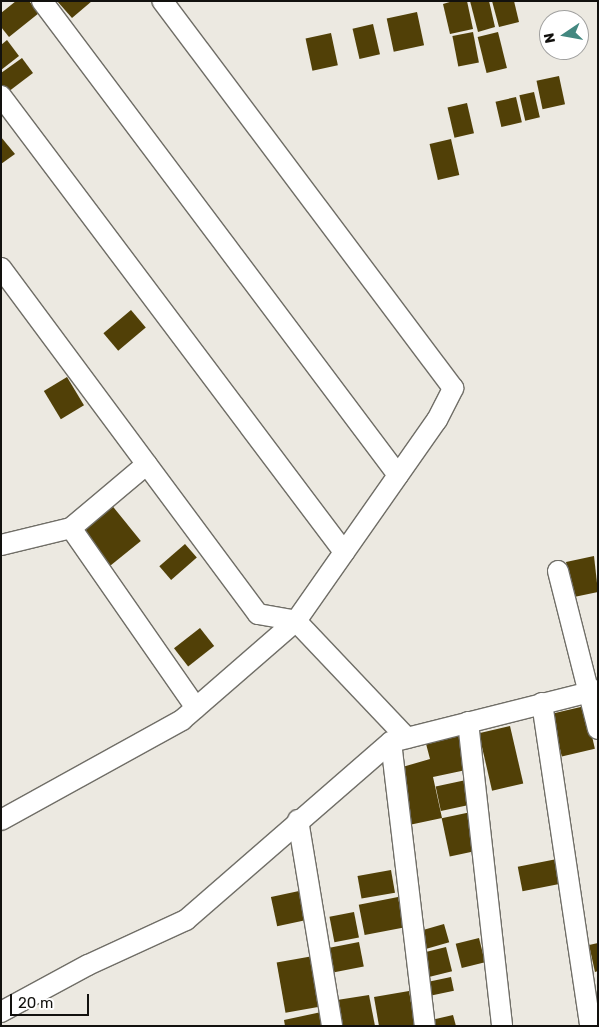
<!DOCTYPE html>
<style>
body{margin:0}
#map{position:relative;width:599px;height:1027px;overflow:hidden;background:#ece9e1;font-family:Rubik,sans-serif}
div>[style]{position:absolute}
.building>*{inset:0;background:#514007;transform-origin:0 0}
.roads{filter:drop-shadow(1px 0 #706e67) drop-shadow(-1px 0 #706e67) drop-shadow(0 1px #706e67) drop-shadow(0 -1px #706e67)}
.street>*{height:20px;margin:-10px;padding:0 10px;transform-origin:10px;border-radius:10px;background:#fff}
span{translate:-50% -50%;white-space:nowrap;text-align:center;line-height:1.15;-webkit-text-stroke:5px #fff;paint-order:stroke}
.frame{position:absolute;inset:0;border:2px solid #12110e;pointer-events:none}
.north{position:absolute;left:539px;top:10px;width:50px;height:50px;box-sizing:border-box;background:#fff;border:1px solid #a0a09f;border-radius:50%;rotate:258deg;font-size:14px;font-weight:700;line-height:20px;text-align:center;color:#12110e}
.north::after{content:'';display:block;margin:auto;width:18px;height:22px;background:#438880;clip-path:polygon(50% 0,100% 100%,50% 72%,0 100%)}
.scale{position:absolute;left:10px;top:994px;width:79px;height:22px;box-sizing:border-box;border:2px solid #12110e;border-top:0;padding-left:6px;font-size:15px;line-height:18px;white-space:nowrap;color:#12110e;-webkit-text-stroke:4px #fff;paint-order:stroke}
</style>
<div id="map">
<div class="building">
<i style="clip-path:polygon(16px 1px,29px 1px,39px 13px,9px 37px,1px 27px,1px 13px)"></i>
<i style="clip-path:polygon(57px 1px,92px 1px,72px 18px)"></i>
<i style="clip-path:polygon(453px 1px,467px 1px,473px 29px,450px 34px,443px 4px)"></i>
<i style="clip-path:polygon(470px 1px,489px 1px,495px 27px,478px 32px)"></i>
<i style="clip-path:polygon(492px 1px,514px 1px,519px 22px,499px 27px)"></i>
<i style="left:417px;top:12px;width:34px;height:31px;rotate:78deg"></i>
<i style="left:373px;top:24px;width:31px;height:21px;rotate:77deg"></i>
<i style="left:473px;top:32px;width:31px;height:21px;rotate:79deg"></i>
<i style="left:498px;top:32px;width:37px;height:21px;rotate:76deg"></i>
<i style="left:331px;top:33px;width:33px;height:26px;rotate:78deg"></i>
<i style="clip-path:polygon(7px 40px,19px 56px,1px 70px,1px 45px)"></i>
<i style="clip-path:polygon(22px 58px,33px 73px,4px 95px,1px 91px,1px 73px)"></i>
<i style="left:559px;top:76px;width:29px;height:23px;rotate:78deg"></i>
<i style="left:534px;top:92px;width:26px;height:15px;rotate:77deg"></i>
<i style="left:516px;top:97px;width:26px;height:21px;rotate:77deg"></i>
<i style="left:467px;top:103px;width:31px;height:20px;rotate:77deg"></i>
<i style="clip-path:polygon(1px 137px,15px 154px,1px 164px)"></i>
<i style="left:451px;top:139px;width:37px;height:22px;rotate:77deg"></i>
<i style="left:131px;top:310px;width:23px;height:36px;rotate:50deg"></i>
<i style="left:67px;top:377px;width:33px;height:27px;rotate:59deg"></i>
<i style="left:110px;top:503px;width:49px;height:39px;rotate:51deg"></i>
<i style="left:185px;top:544px;width:18px;height:34px;rotate:49deg"></i>
<i style="clip-path:polygon(594px 556px,598px 592px,574px 597px,566px 562px)"></i>
<i style="left:200px;top:628px;width:23px;height:33px;rotate:52deg"></i>
<i style="left:585px;top:706px;width:44px;height:34px;rotate:77deg"></i>
<i style="left:510px;top:726px;width:59px;height:32px;rotate:77deg"></i>
<i style="clip-path:polygon(458px 732px,466px 770px,433px 777px,442px 818px,409px 825px,399px 768px,430px 759px,425px 740px)"></i>
<i style="left:466px;top:780px;width:25px;height:31px;rotate:78deg"></i>
<i style="left:471px;top:812px;width:39px;height:30px;rotate:78deg"></i>
<i style="left:557px;top:859px;width:25px;height:40px;rotate:79deg"></i>
<i style="left:391px;top:870px;width:23px;height:34px;rotate:80deg"></i>
<i style="left:313px;top:888px;width:30px;height:43px;rotate:78deg"></i>
<i style="left:398px;top:897px;width:31px;height:40px;rotate:79deg"></i>
<i style="left:354px;top:912px;width:26px;height:25px;rotate:79deg"></i>
<i style="left:444px;top:924px;width:19px;height:29px;rotate:74deg"></i>
<i style="left:479px;top:938px;width:25px;height:24px;rotate:76deg"></i>
<i style="left:359px;top:942px;width:25px;height:30px;rotate:79deg"></i>
<i style="clip-path:polygon(598px 943px,598px 971px,595px 972px,589px 945px)"></i>
<i style="left:446px;top:947px;width:25px;height:29px;rotate:76deg"></i>
<i style="left:319px;top:955px;width:51px;height:43px;rotate:80deg"></i>
<i style="left:451px;top:977px;width:14px;height:23px;rotate:78deg"></i>
<i style="clip-path:polygon(409px 991px,415px 1026px,379px 1026px,374px 997px)"></i>
<i style="clip-path:polygon(369px 995px,375px 1026px,341px 1026px,337px 1000px)"></i>
<i style="clip-path:polygon(326px 1011px,329px 1026px,285px 1026px,284px 1020px)"></i>
<i style="clip-path:polygon(453px 1015px,456px 1026px,428px 1026px,427px 1021px)"></i>
</div>
<div class="roads">
<div class="street">
<i style="left:42px;top:1px;width:593px;rotate:53.09deg"></i>
<i style="left:1px;top:96px;width:571px;rotate:53.05deg"></i>
<i style="left:1px;top:268px;width:431px;rotate:53.4deg"></i>
<i style="left:258px;top:614px;width:39px;rotate:10deg"></i>
<i style="left:296px;top:621px;width:161px;rotate:46.5deg"></i>
<i style="left:71px;top:528px;width:219px;rotate:55.2deg"></i>
<i style="left:1px;top:545px;width:72px;rotate:-13.7deg"></i>
<i style="left:71px;top:528px;width:99px;rotate:-40.1deg"></i>
<i style="left:558px;top:571px;width:163px;rotate:75.8deg"></i>
<i style="left:542px;top:703px;width:327px;rotate:81.5deg"></i>
<i style="left:468px;top:722px;width:306px;rotate:83.6deg"></i>
<i style="left:391px;top:742px;width:286px;rotate:83.2deg"></i>
<i style="left:1px;top:820px;width:207px;rotate:-28.9deg"></i>
<i style="left:182px;top:720px;width:151px;rotate:-41deg"></i>
<i style="left:296px;top:621px;width:246px;rotate:-55deg"></i>
<i style="left:437px;top:420px;width:36px;rotate:-63deg"></i>
<i style="left:453px;top:388px;width:484px;rotate:-126.9deg"></i>
<i style="left:298px;top:820px;width:209px;rotate:80.6deg"></i>
<i style="left:1px;top:1012px;width:99px;rotate:-28.4deg"></i>
<i style="left:88px;top:965px;width:108px;rotate:-24.7deg"></i>
<i style="left:186px;top:920px;width:271px;rotate:-41deg"></i>
<i style="left:391px;top:742px;width:213px;rotate:-14.1deg"></i>
</div>
</div>
<div class="frame"></div>
<div class="north">N</div>
<div class="scale">20 m</div>
</div>
